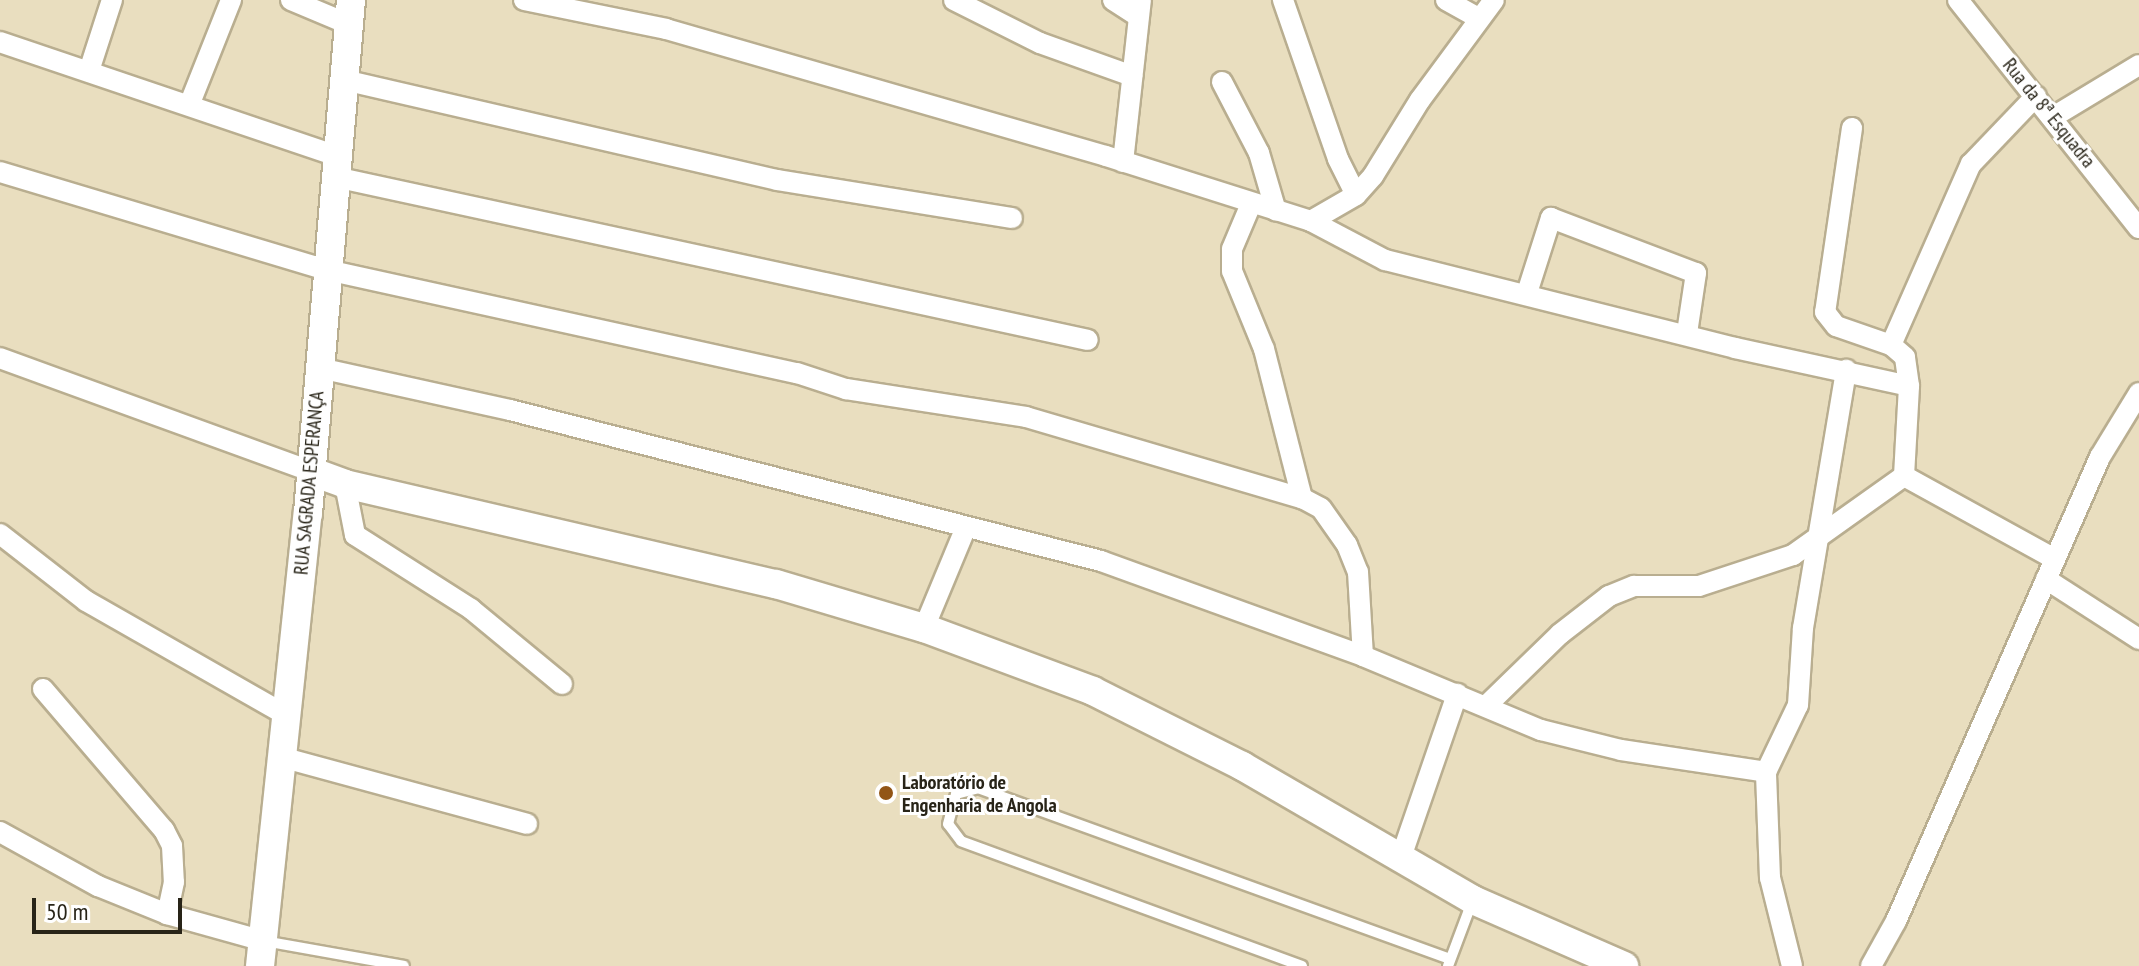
<!DOCTYPE html>
<meta charset="utf-8">
<style>
body{margin:0}
#map{position:relative;width:2139px;height:966px;overflow:hidden;background:#e9debf;font-family:"PT Sans Narrow",sans-serif}
div>[style]{position:absolute}
.roads{filter:drop-shadow(2px 0 #b9ae90) drop-shadow(-2px 0 #b9ae90) drop-shadow(0 2px #b9ae90) drop-shadow(0 -2px #b9ae90)}
.lane>*{height:10px;margin:-5px;padding:0 5px;transform-origin:5px;border-radius:5px;background:#fff}
.street>*{height:20px;margin:-10px;padding:0 10px;transform-origin:10px;border-radius:10px;background:#fff}
.secondary>*{height:28px;margin:-14px;padding:0 14px;transform-origin:14px;border-radius:14px;background:#fff}
.dots>*{width:22px;height:22px;translate:-50% -50%;box-sizing:border-box;border:4px solid #fff;border-radius:50%}
span{translate:-50% -50%;white-space:nowrap;text-align:center;line-height:1.15;-webkit-text-stroke:6px #fff;paint-order:stroke}
.street-label{font-size:20px;color:#282418}
.poi-label{font-size:20px;color:#282418;font-weight:700}
.left{translate:0 -50%;text-align:left}
.scale{position:absolute;left:32px;top:898px;width:150px;height:36px;box-sizing:border-box;border:4px solid #282418;border-top:0;padding-left:10px;font-size:24px;line-height:28px;white-space:nowrap;color:#282418;-webkit-text-stroke:6px #fff;paint-order:stroke}
</style>
<div id="map">
<div class="roads">
<div class="lane">
<i style="left:264px;top:941px;width:142px;rotate:10.1deg"></i>
<i style="left:1302px;top:966px;width:363px;rotate:-159.9deg"></i>
<i style="left:961px;top:841px;width:21px;rotate:-127deg"></i>
<i style="left:948px;top:824px;width:31px;rotate:-75deg"></i>
<i style="left:956px;top:794px;width:23px;rotate:-15deg"></i>
<i style="left:978px;top:788px;width:502px;rotate:19.91deg"></i>
<i style="left:1448px;top:966px;width:68px;rotate:-69.4deg"></i>
</div>
<div class="street">
<i style="left:291px;top:0;width:62px;rotate:22.8deg"></i>
<i style="left:524px;top:0;width:145px;rotate:11.5deg"></i>
<i style="left:666px;top:29px;width:458px;rotate:16.1deg"></i>
<i style="left:1106px;top:156px;width:215px;rotate:17.6deg"></i>
<i style="left:1311px;top:221px;width:84px;rotate:27.8deg"></i>
<i style="left:1385px;top:260px;width:361px;rotate:14.1deg"></i>
<i style="left:1735px;top:348px;width:178px;rotate:12.3deg"></i>
<i style="left:954px;top:0;width:96px;rotate:26.6deg"></i>
<i style="left:1040px;top:43px;width:98px;rotate:19.7deg"></i>
<i style="left:1113px;top:0;width:30px;rotate:33deg"></i>
<i style="left:1283px;top:0;width:168px;rotate:70.9deg"></i>
<i style="left:1338px;top:159px;width:40px;rotate:63.4deg"></i>
<i style="left:1446px;top:0;width:38px;rotate:29deg"></i>
<i style="left:1958px;top:0;width:291px;rotate:51.6deg"></i>
<i style="left:0;top:42px;width:356px;rotate:18.7deg"></i>
<i style="left:89px;top:71px;width:75px;rotate:-72.1deg"></i>
<i style="left:344px;top:80px;width:444px;rotate:13deg"></i>
<i style="left:777px;top:180px;width:238px;rotate:9.2deg"></i>
<i style="left:1222px;top:82px;width:80px;rotate:62.5deg"></i>
<i style="left:1259px;top:153px;width:60px;rotate:73.7deg"></i>
<i style="left:190px;top:103px;width:111px;rotate:-68.3deg"></i>
<i style="left:2053px;top:117px;width:100px;rotate:-31.2deg"></i>
<i style="left:1852px;top:128px;width:186px;rotate:98.3deg"></i>
<i style="left:1825px;top:312px;width:18px;rotate:52deg"></i>
<i style="left:1836px;top:326px;width:58px;rotate:19.1deg"></i>
<i style="left:1123px;top:162px;width:163px;rotate:-83.7deg"></i>
<i style="left:0;top:172px;width:341px;rotate:16.7deg"></i>
<i style="left:327px;top:270px;width:481px;rotate:12.4deg"></i>
<i style="left:797px;top:373px;width:52px;rotate:18.1deg"></i>
<i style="left:846px;top:389px;width:182px;rotate:8.8deg"></i>
<i style="left:1026px;top:417px;width:288px;rotate:16.4deg"></i>
<i style="left:1302px;top:498px;width:21px;rotate:28deg"></i>
<i style="left:1321px;top:508px;width:45px;rotate:54.9deg"></i>
<i style="left:1347px;top:545px;width:29px;rotate:68deg"></i>
<i style="left:1358px;top:572px;width:84px;rotate:86.6deg"></i>
<i style="left:335px;top:177px;width:770px;rotate:12.21deg"></i>
<i style="left:1251px;top:204px;width:49px;rotate:112.9deg"></i>
<i style="left:1232px;top:249px;width:22px;rotate:90deg"></i>
<i style="left:1232px;top:271px;width:84px;rotate:67.7deg"></i>
<i style="left:1264px;top:349px;width:154px;rotate:75.7deg"></i>
<i style="left:1311px;top:221px;width:52px;rotate:-30deg"></i>
<i style="left:1356px;top:195px;width:25px;rotate:-48deg"></i>
<i style="left:1373px;top:176px;width:89px;rotate:-58.3deg"></i>
<i style="left:1420px;top:100px;width:124px;rotate:-53.5deg"></i>
<i style="left:1527px;top:293px;width:79px;rotate:-72.3deg"></i>
<i style="left:1551px;top:218px;width:155px;rotate:20.8deg"></i>
<i style="left:1696px;top:273px;width:61px;rotate:98.5deg"></i>
<i style="left:0;top:358px;width:330px;rotate:20deg"></i>
<i style="left:319px;top:368px;width:196px;rotate:12.4deg"></i>
<i style="left:510px;top:410px;width:610px;rotate:14.33deg"></i>
<i style="left:1101px;top:561px;width:279px;rotate:19.9deg"></i>
<i style="left:1363px;top:656px;width:193px;rotate:22.6deg"></i>
<i style="left:1541px;top:730px;width:82px;rotate:14deg"></i>
<i style="left:1621px;top:750px;width:147px;rotate:8.6deg"></i>
<i style="left:1904px;top:476px;width:90px;rotate:-86.8deg"></i>
<i style="left:1909px;top:386px;width:29px;rotate:-98deg"></i>
<i style="left:1905px;top:357px;width:18px;rotate:-139deg"></i>
<i style="left:1891px;top:345px;width:198px;rotate:-66.2deg"></i>
<i style="left:1971px;top:164px;width:94px;rotate:-46.3deg"></i>
<i style="left:345px;top:484px;width:52px;rotate:78.9deg"></i>
<i style="left:355px;top:535px;width:138px;rotate:32.5deg"></i>
<i style="left:471px;top:609px;width:118px;rotate:39.5deg"></i>
<i style="left:0;top:534px;width:109px;rotate:37.9deg"></i>
<i style="left:86px;top:601px;width:228px;rotate:29.7deg"></i>
<i style="left:2046px;top:579px;width:111px;rotate:32.8deg"></i>
<i style="left:924px;top:628px;width:109px;rotate:-67.4deg"></i>
<i style="left:43px;top:689px;width:186px;rotate:49.4deg"></i>
<i style="left:164px;top:830px;width:18px;rotate:63deg"></i>
<i style="left:172px;top:846px;width:36px;rotate:87deg"></i>
<i style="left:174px;top:882px;width:33px;rotate:102deg"></i>
<i style="left:1487px;top:705px;width:102px;rotate:-44.2deg"></i>
<i style="left:1560px;top:634px;width:62px;rotate:-37.8deg"></i>
<i style="left:1609px;top:596px;width:27px;rotate:-22deg"></i>
<i style="left:1634px;top:586px;width:65px"></i>
<i style="left:1699px;top:586px;width:99px;rotate:-18.3deg"></i>
<i style="left:1793px;top:555px;width:136px;rotate:-35.4deg"></i>
<i style="left:1904px;top:476px;width:170px;rotate:28.8deg"></i>
<i style="left:281px;top:757px;width:255px;rotate:15.2deg"></i>
<i style="left:0;top:832px;width:112px;rotate:28.9deg"></i>
<i style="left:98px;top:886px;width:74px;rotate:22.1deg"></i>
<i style="left:167px;top:914px;width:101px;rotate:15.6deg"></i>
<i style="left:1400px;top:860px;width:176px;rotate:-71deg"></i>
<i style="left:1792px;top:966px;width:91px;rotate:-104deg"></i>
<i style="left:1770px;top:878px;width:106px;rotate:-92.2deg"></i>
<i style="left:1766px;top:772px;width:74px;rotate:-64.5deg"></i>
<i style="left:1798px;top:705px;width:77px;rotate:-86.3deg"></i>
<i style="left:1803px;top:628px;width:262px;rotate:-80.5deg"></i>
<i style="left:1871px;top:966px;width:51px;rotate:-60.9deg"></i>
<i style="left:1896px;top:921px;width:507px;rotate:-66.27deg"></i>
<i style="left:2100px;top:457px;width:75px;rotate:-58.6deg"></i>
</div>
<div class="secondary">
<i style="left:310px;top:471px;width:37px;rotate:20deg"></i>
<i style="left:345px;top:484px;width:442px;rotate:13.1deg"></i>
<i style="left:776px;top:584px;width:154px;rotate:16.6deg"></i>
<i style="left:924px;top:628px;width:180px;rotate:20.4deg"></i>
<i style="left:1093px;top:691px;width:167px;rotate:26.7deg"></i>
<i style="left:1242px;top:766px;width:267px;rotate:30.1deg"></i>
<i style="left:1473px;top:900px;width:165px;rotate:23.6deg"></i>
<i style="left:260px;top:966px;width:456px;rotate:-84deg"></i>
<i style="left:308px;top:513px;width:515px;rotate:-85.21deg"></i>
</div>
</div>
<div class="dots">
<i style="left:886px;top:793px;background:#925516"></i>
</div>
<div class="street-label">
<span style="left:2049px;top:113px;rotate:51deg">Rua da 8ª Esquadra</span>
<span style="left:309px;top:483px;rotate:-85deg">RUA SAGRADA ESPERANÇA</span>
</div>
<div class="poi-label">
<span class="left" style="left:902px;top:794px">Laboratório de<br>Engenharia de Angola</span>
</div>
<div class="scale">50 m</div>
</div>
